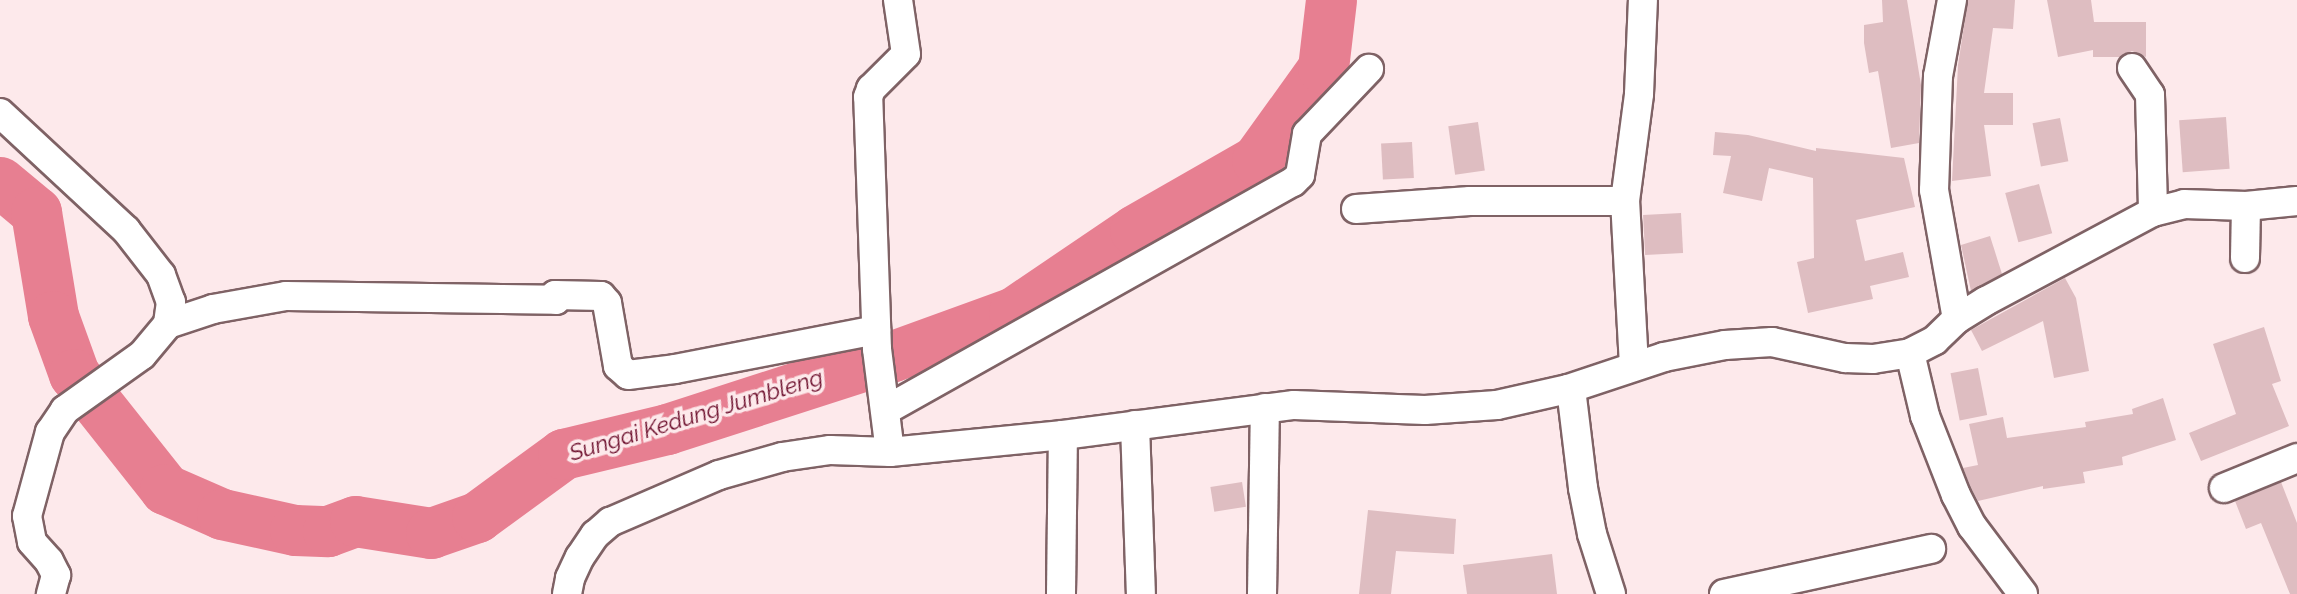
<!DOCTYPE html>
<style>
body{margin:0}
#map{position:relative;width:2297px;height:594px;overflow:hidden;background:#fde9eb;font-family:Raleway,sans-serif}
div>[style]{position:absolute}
.river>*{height:51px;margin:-25.5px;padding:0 25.5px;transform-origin:25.5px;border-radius:25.5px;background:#e77f91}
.building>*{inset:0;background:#debdc1;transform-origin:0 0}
.roads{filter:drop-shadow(2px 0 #7f6265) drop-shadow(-2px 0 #7f6265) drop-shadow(0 2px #7f6265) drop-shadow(0 -2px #7f6265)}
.minor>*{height:28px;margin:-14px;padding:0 14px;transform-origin:14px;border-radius:14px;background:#fff}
span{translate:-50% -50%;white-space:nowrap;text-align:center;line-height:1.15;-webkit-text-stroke:7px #fde9eb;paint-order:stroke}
.water-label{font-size:23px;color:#6b0c2a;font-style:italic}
</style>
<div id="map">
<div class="river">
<i style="left:0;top:182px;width:47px;rotate:39.8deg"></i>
<i style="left:36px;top:212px;width:105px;rotate:80.7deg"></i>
<i style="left:53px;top:316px;width:62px;rotate:70.1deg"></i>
<i style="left:74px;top:374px;width:147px;rotate:51.6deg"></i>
<i style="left:165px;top:489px;width:62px;rotate:23.7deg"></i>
<i style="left:222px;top:514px;width:75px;rotate:12.4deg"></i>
<i style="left:295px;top:530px;width:33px;rotate:2deg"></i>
<i style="left:328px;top:531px;width:29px;rotate:-20deg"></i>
<i style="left:355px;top:521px;width:77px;rotate:9deg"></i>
<i style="left:431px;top:533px;width:49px;rotate:-19.2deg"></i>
<i style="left:477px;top:517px;width:107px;rotate:-36.2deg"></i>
<i style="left:563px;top:454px;width:107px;rotate:-13.5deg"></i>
<i style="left:667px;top:429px;width:237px;rotate:-17.9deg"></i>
<i style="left:893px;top:356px;width:129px;rotate:-20deg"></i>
<i style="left:1014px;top:312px;width:146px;rotate:-34.1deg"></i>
<i style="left:1135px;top:230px;width:141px;rotate:-29.8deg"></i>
<i style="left:1257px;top:160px;width:113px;rotate:-54.3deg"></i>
<i style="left:1323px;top:68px;width:68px;rotate:-83.3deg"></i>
</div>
<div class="building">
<i style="clip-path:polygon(1882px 0,1907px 0,1921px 85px,1919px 143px,1891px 148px,1878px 71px,1869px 73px,1864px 43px,1864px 25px,1883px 22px)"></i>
<i style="clip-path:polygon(1968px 0,2015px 0,2013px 29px,1993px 28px,1984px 93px,2013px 93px,2013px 125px,1984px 125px,1991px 176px,1952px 181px,1958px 65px)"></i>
<i style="clip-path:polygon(2047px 0,2091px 0,2094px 22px,2146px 22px,2146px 57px,2132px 51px,2120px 57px,2093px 57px,2093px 50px,2058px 57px)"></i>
<i style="left:2226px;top:117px;width:52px;height:47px;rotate:86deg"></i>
<i style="left:2060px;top:118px;width:44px;height:28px;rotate:79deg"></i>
<i style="left:1478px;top:122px;width:49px;height:30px;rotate:82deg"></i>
<i style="clip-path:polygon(1715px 132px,1748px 135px,1816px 151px,1816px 148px,1904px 158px,1915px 207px,1856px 220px,1865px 261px,1903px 252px,1909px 277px,1870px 286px,1873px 299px,1808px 313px,1797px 262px,1814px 258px,1813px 178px,1769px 168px,1762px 201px,1723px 193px,1731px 156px,1713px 155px)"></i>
<i style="left:1412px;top:142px;width:36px;height:31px;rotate:87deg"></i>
<i style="left:2039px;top:184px;width:51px;height:35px;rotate:75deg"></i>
<i style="left:1681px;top:213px;width:40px;height:38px;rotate:87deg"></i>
<i style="clip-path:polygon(1990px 236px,2002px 274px,1971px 291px,1961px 245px)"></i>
<i style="clip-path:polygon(2065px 278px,2076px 298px,2089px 371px,2054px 378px,2043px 321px,1982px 351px,1971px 330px)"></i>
<i style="clip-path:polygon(2264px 327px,2281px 381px,2272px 384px,2289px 426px,2201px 461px,2189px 433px,2236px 414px,2213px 344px)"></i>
<i style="left:1978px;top:368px;width:48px;height:28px;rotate:79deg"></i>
<i style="clip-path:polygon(2163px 398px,2176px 440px,2122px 457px,2123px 465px,2083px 472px,2085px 483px,2043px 489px,2043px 486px,1978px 501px,1971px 488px,1963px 468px,1978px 465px,1969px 424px,2003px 417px,2007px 438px,2086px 427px,2085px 422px,2133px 414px,2132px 409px)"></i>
<i style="left:1242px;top:482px;width:25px;height:32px;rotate:81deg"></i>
<i style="clip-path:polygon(2281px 482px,2297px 523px,2297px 594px,2290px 594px,2261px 523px,2246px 529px,2235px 501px)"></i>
<i style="clip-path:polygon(1368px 510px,1456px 519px,1454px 554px,1396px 551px,1391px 594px,1359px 594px)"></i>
<i style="clip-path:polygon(1552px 554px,1557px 594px,1467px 594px,1463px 565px)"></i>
</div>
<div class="roads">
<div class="minor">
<i style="left:1952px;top:0;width:77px;rotate:100.4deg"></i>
<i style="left:1938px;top:76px;width:114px;rotate:92deg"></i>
<i style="left:1934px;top:190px;width:131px;rotate:79.9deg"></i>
<i style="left:2132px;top:68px;width:32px;rotate:56deg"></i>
<i style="left:2150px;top:95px;width:117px;rotate:88.5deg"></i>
<i style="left:0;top:113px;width:172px;rotate:42.9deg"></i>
<i style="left:126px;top:230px;width:57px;rotate:52.1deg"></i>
<i style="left:161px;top:275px;width:29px;rotate:70deg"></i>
<i style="left:171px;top:302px;width:22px;rotate:98deg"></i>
<i style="left:168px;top:324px;width:40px;rotate:130deg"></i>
<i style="left:142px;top:355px;width:95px;rotate:144.5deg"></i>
<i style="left:65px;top:410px;width:27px;rotate:124deg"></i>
<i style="left:50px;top:432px;width:87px;rotate:105.3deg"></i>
<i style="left:27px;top:516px;width:26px;rotate:79deg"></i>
<i style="left:32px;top:542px;width:25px;rotate:48deg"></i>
<i style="left:49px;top:561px;width:16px;rotate:63deg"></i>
<i style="left:56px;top:575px;width:20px;rotate:105deg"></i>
<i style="left:1356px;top:209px;width:114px;rotate:-4deg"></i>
<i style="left:1470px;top:201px;width:155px"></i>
<i style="left:2245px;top:258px;width:52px;rotate:-88.9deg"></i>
<i style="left:168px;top:324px;width:47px;rotate:-18.4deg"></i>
<i style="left:213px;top:309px;width:74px;rotate:-10.1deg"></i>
<i style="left:286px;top:296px;width:270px;rotate:0.8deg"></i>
<i style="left:556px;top:300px;width:5px;rotate:-101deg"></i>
<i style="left:555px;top:295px;width:46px;rotate:1.2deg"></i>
<i style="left:601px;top:296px;width:9px;rotate:49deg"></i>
<i style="left:607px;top:303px;width:64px;rotate:80.1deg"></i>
<i style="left:618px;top:366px;width:13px;rotate:42deg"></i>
<i style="left:628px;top:375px;width:47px;rotate:-7.3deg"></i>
<i style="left:675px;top:369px;width:205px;rotate:-11deg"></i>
<i style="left:1910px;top:353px;width:65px;rotate:76.6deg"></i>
<i style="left:1925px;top:416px;width:85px;rotate:68.6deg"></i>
<i style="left:1956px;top:495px;width:35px;rotate:63deg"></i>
<i style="left:1972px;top:526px;width:85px;rotate:53.1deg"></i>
<i style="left:1634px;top:366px;width:165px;rotate:-93.1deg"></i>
<i style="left:1625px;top:201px;width:108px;rotate:-82.5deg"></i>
<i style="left:1639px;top:94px;width:94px;rotate:-87.6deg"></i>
<i style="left:1568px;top:389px;width:9px;rotate:63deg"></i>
<i style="left:1572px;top:397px;width:92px;rotate:83.1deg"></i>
<i style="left:1583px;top:488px;width:47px;rotate:78.9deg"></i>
<i style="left:1592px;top:534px;width:63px;rotate:72.4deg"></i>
<i style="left:886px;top:410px;width:467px;rotate:-29.3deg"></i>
<i style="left:1293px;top:182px;width:10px;rotate:-45deg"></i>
<i style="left:1300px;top:175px;width:42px;rotate:-80.3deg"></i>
<i style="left:1307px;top:134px;width:90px;rotate:-46.4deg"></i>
<i style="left:1135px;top:425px;width:169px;rotate:88deg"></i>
<i style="left:890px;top:452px;width:104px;rotate:-97.2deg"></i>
<i style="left:877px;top:349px;width:252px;rotate:-92deg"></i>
<i style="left:868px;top:97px;width:9px;rotate:-69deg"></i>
<i style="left:871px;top:89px;width:49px;rotate:-45deg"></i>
<i style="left:906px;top:54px;width:55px;rotate:-98.4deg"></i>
<i style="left:2224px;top:488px;width:79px;rotate:-22.3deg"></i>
<i style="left:567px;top:594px;width:16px;rotate:-79deg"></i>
<i style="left:570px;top:578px;width:23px;rotate:-65deg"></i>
<i style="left:580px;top:557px;width:27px;rotate:-56deg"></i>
<i style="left:595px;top:535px;width:20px;rotate:-41deg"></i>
<i style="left:610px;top:522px;width:119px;rotate:-23.3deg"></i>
<i style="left:719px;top:475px;width:66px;rotate:-15.9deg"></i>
<i style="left:782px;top:457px;width:49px;rotate:-8.3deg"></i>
<i style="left:830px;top:450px;width:60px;rotate:1.9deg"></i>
<i style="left:890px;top:452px;width:174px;rotate:-5.6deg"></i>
<i style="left:1063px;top:435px;width:233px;rotate:-7.4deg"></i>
<i style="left:1294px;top:405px;width:131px;rotate:2.2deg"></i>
<i style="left:1425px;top:410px;width:72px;rotate:-4deg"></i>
<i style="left:1497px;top:405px;width:73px;rotate:-12.7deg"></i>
<i style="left:1568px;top:389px;width:101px;rotate:-18.4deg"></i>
<i style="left:1664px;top:357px;width:62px;rotate:-11.1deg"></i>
<i style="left:1725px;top:345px;width:47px;rotate:-3.7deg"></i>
<i style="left:1772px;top:342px;width:75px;rotate:12.4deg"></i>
<i style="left:1845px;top:358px;width:28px;rotate:2deg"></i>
<i style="left:1873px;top:359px;width:37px;rotate:-9deg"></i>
<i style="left:1910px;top:353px;width:28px;rotate:-27deg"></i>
<i style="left:1935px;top:340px;width:30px;rotate:-44deg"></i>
<i style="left:1957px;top:319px;width:34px;rotate:-32deg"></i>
<i style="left:1986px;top:301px;width:189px;rotate:-28.1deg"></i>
<i style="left:2153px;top:212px;width:32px;rotate:-14deg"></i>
<i style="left:2184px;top:204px;width:62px;rotate:1.8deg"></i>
<i style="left:2246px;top:206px;width:51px;rotate:-5.6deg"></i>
<i style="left:1061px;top:594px;width:159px;rotate:-89.3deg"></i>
<i style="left:1262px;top:594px;width:186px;rotate:-89.1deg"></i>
<i style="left:1724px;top:594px;width:212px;rotate:-12.3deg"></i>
</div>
</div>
<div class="water-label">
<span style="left:696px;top:415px;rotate:-17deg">Sungai Kedung Jumbleng</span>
</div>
</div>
